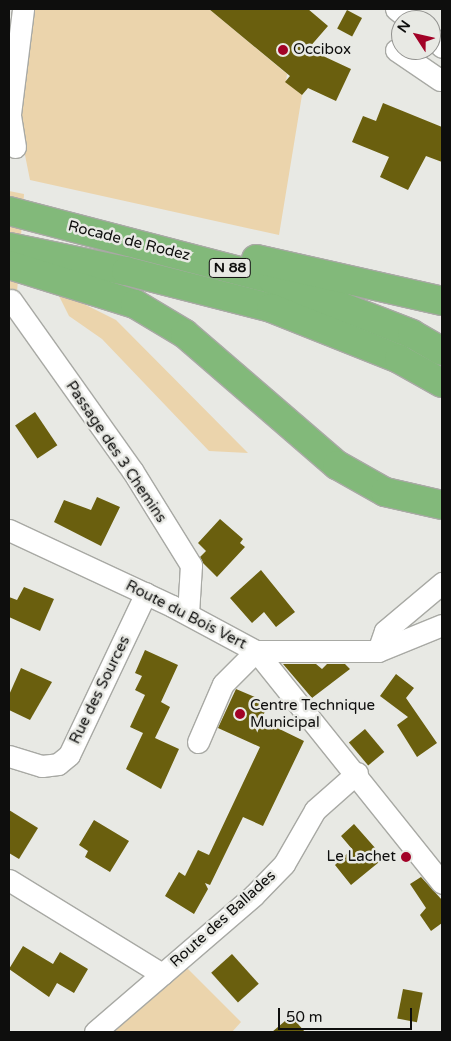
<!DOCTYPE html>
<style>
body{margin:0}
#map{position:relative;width:451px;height:1041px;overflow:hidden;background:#e8e9e4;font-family:"Varela Round",sans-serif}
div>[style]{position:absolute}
.green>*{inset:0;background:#ebd4ac}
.building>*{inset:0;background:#6a5f0e;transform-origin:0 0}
.roads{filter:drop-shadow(1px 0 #a8a9a4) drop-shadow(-1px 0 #a8a9a4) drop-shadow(0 1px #a8a9a4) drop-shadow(0 -1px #a8a9a4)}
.minor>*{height:21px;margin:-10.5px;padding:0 10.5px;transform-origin:10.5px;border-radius:10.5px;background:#fff}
.highway>*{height:28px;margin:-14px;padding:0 14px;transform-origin:14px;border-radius:14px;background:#82b97a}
.dots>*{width:14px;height:14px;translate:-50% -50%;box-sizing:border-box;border:2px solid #e8e9e4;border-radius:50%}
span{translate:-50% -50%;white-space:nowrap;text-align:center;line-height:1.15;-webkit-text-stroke:5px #e8e9e4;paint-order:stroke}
.shield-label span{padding:1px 4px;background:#e8e9e4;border:1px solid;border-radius:4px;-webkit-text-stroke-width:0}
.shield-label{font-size:14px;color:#0e0e0d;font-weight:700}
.poi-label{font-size:15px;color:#0e0e0d}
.left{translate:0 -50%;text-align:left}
.right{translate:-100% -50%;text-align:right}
.street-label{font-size:15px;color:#0e0e0d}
.frame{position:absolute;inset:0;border:10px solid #0e0e0d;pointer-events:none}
.north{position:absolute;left:391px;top:10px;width:50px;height:50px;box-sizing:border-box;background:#e8e9e4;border:1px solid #91918e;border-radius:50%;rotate:305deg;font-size:14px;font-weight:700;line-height:20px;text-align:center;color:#0e0e0d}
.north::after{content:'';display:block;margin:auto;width:18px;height:22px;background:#a20227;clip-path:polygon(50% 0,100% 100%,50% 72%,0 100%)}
.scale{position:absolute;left:278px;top:1008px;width:134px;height:22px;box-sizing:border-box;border:2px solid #0e0e0d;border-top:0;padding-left:6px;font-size:15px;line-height:18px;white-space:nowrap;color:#0e0e0d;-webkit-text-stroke:4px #e8e9e4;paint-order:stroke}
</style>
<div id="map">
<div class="green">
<i style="clip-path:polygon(35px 9px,209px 9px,287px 74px,286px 82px,302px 95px,279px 235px,30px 180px,20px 130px)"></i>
<i style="clip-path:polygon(9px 191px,24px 194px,17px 293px,9px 290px)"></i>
<i style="clip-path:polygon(56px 290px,116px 320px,248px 453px,209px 451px,102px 339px,69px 316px)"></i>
<i style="clip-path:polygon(186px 967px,241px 1022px,232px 1032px,112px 1032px)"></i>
</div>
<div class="building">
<i style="clip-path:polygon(209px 9px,308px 9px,328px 26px,308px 49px,351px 69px,336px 101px,308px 88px,302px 95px,285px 82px,290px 76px)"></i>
<i style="left:347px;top:10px;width:17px;height:21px;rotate:28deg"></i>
<i style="clip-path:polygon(383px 103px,442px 127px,442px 162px,426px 156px,408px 190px,380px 177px,389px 157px,352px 142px,363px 116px,376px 121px)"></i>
<i style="left:35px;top:412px;width:40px;height:24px;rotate:56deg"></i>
<i style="clip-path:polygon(97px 497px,120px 507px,101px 546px,54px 522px,64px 500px,91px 510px)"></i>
<i style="clip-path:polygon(220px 519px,243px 539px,240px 543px,245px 547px,217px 577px,203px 563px,200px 557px,206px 551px,198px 543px)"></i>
<i style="clip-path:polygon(261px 570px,295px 612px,276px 627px,264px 612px,252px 623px,230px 598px)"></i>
<i style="clip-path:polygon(24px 587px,54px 599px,40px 631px,9px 617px,9px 597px,17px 600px)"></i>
<i style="clip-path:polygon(145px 650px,178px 665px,161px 702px,170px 707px,155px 738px,179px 749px,161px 789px,126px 769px,143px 733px,130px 727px,145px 695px,135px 690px,142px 676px,135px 673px)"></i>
<i style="clip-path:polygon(283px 664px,316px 664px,322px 669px,327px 664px,345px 664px,350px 669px,312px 698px)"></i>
<i style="clip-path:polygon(21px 668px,52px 682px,30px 720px,9px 710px,9px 695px)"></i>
<i style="clip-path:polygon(396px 674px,414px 688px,406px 698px,437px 743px,417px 757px,397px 725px,408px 717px,380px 696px)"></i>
<i style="clip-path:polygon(236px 689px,269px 703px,261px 720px,304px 741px,263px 826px,243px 817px,210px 885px,205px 883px,208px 889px,194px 914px,165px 896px,179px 872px,185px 876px,198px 850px,209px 855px,260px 747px,218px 728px)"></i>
<i style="left:365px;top:729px;width:30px;height:21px;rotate:50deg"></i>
<i style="clip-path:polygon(9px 810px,38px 828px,19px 859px,9px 853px)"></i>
<i style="clip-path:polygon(94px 820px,129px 841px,110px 872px,85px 857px,88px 851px,79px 845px)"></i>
<i style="clip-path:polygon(354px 824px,384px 858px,351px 885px,335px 865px,352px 849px,341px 836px)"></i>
<i style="clip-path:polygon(421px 877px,442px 900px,442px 923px,431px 931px,420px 915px,426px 908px,410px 884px)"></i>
<i style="clip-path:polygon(23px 946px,53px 964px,60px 952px,88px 969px,74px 993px,57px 983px,49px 997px,9px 969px)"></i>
<i style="left:232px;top:954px;width:40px;height:28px;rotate:48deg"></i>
<i style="left:403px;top:989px;width:20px;height:30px;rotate:11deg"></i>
<i style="clip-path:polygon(291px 1016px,305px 1032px,272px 1032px)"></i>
</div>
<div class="roads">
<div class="minor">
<i style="left:396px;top:9px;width:18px;rotate:38deg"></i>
<i style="left:431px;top:37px;width:15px;rotate:42deg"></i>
<i style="left:396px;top:50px;width:53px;rotate:34.3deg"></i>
<i style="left:15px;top:147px;width:33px;rotate:-99deg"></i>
<i style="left:10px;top:114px;width:106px;rotate:-82.9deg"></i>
<i style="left:11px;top:300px;width:209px;rotate:54.6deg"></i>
<i style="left:132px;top:470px;width:112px;rotate:58.2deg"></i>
<i style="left:191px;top:565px;width:49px;rotate:93.5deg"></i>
<i style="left:9px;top:530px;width:180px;rotate:25deg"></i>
<i style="left:172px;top:606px;width:95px;rotate:28.2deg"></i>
<i style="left:256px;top:651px;width:297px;rotate:51.3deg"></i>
<i style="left:378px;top:651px;width:21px;rotate:-71deg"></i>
<i style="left:385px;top:631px;width:75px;rotate:-40.1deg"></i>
<i style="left:198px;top:742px;width:63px;rotate:-66.7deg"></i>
<i style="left:223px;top:684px;width:47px;rotate:-45deg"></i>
<i style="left:256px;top:651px;width:122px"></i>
<i style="left:378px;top:651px;width:69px;rotate:-22.1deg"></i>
<i style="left:9px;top:756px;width:34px;rotate:17deg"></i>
<i style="left:42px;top:766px;width:16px;rotate:-7deg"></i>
<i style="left:58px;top:764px;width:14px;rotate:-39deg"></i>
<i style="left:69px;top:755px;width:179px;rotate:-64.6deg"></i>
<i style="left:9px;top:880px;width:180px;rotate:31.6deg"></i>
<i style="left:95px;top:1032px;width:210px;rotate:-40.7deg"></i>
<i style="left:254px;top:895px;width:43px;rotate:-45.9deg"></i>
<i style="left:284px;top:864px;width:62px;rotate:-60.1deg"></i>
<i style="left:315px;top:810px;width:56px;rotate:-41.4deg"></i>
</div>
<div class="highway">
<i style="left:9px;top:211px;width:273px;rotate:14.6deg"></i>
<i style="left:273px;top:280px;width:149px;rotate:21.2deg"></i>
<i style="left:412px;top:334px;width:34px;rotate:30deg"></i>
<i style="left:9px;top:247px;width:119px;rotate:11.6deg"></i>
<i style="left:126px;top:271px;width:150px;rotate:14.3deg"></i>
<i style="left:271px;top:308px;width:138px;rotate:21.7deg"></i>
<i style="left:399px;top:359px;width:49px;rotate:29.2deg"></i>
<i style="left:256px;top:259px;width:191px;rotate:12.7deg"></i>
<i style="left:9px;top:265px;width:132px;rotate:17.2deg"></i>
<i style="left:135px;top:304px;width:58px;rotate:31deg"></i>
<i style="left:185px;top:334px;width:201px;rotate:40.8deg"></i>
<i style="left:337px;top:465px;width:55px;rotate:29.4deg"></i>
<i style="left:385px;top:492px;width:58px;rotate:12.8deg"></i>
</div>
</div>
<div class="dots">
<i style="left:283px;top:50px;background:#a20227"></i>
<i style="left:240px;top:714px;background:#a20227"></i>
<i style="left:406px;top:857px;background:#a20227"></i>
</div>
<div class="shield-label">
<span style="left:230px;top:268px">N 88</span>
</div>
<div class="poi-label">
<span class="left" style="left:293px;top:50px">Occibox</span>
<span class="left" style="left:250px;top:714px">Centre Technique<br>Municipal</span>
<span class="right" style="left:396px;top:857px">Le Lachet</span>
</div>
<div class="street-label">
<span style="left:129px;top:241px;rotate:14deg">Rocade de Rodez</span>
<span style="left:116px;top:452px;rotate:56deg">Passage des 3 Chemins</span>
<span style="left:186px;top:615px;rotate:27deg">Route du Bois Vert</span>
<span style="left:100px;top:690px;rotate:-64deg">Rue des Sources</span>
<span style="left:223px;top:919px;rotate:-42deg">Route des Ballades</span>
</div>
<div class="frame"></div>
<div class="north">N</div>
<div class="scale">50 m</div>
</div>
